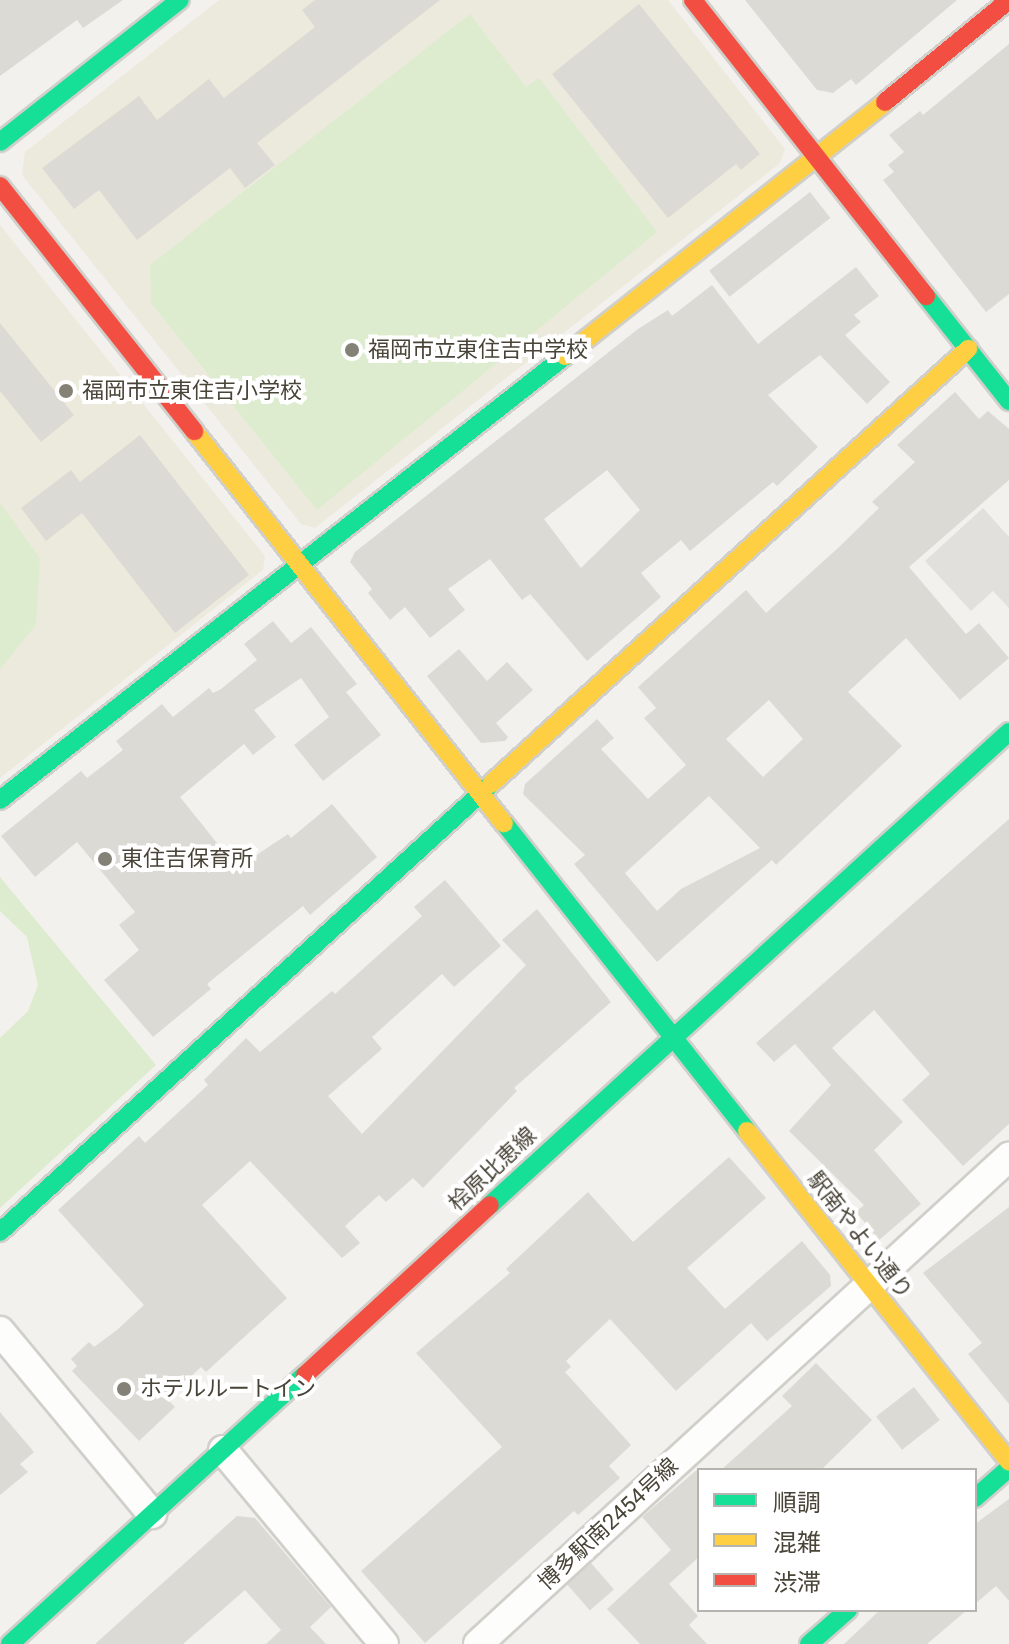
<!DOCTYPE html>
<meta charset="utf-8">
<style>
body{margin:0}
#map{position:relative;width:1009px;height:1644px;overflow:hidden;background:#f2f1ed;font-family:Roboto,"Noto Sans JP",sans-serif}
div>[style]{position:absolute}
.education>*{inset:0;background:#eceadd}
.green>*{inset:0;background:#ddecce}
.parking>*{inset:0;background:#e1e0dc}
.building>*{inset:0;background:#dcdad5;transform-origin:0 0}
.roads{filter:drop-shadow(2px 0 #d0cfca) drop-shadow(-2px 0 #d0cfca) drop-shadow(0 2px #d0cfca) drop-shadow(0 -2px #d0cfca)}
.street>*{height:28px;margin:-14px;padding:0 14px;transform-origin:14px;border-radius:14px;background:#fdfdfc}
.fast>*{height:18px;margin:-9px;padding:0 9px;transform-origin:9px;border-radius:9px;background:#16e098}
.slow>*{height:18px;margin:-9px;padding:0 9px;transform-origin:9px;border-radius:9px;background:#ffcf43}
.jam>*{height:18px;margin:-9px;padding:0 9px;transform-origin:9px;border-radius:9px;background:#f24e42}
.dots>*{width:22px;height:22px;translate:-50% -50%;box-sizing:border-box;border:4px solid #fff;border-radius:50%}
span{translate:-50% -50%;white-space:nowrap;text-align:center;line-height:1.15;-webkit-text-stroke:8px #fff;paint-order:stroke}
.poi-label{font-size:22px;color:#494438}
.left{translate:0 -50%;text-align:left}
.street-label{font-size:22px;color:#494438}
.legend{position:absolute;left:697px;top:1468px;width:280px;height:144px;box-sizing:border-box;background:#fff;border:2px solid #b6b4af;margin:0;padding:10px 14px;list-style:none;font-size:24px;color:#494438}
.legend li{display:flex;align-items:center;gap:16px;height:40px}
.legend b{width:40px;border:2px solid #b6b4af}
</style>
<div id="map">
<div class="education">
<i style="clip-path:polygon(219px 0,668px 0,785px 149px,779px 164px,315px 528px,301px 524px,22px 175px,25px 152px)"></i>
<i style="clip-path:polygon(0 225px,265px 556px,263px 570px,0 778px)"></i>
</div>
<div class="green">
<i style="clip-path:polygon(470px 14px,526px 87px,539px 78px,657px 232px,317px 510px,151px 303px,150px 265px)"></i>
<i style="clip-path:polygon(0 503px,40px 558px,36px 625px,0 669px)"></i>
<i style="clip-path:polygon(0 877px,156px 1065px,0 1208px,0 1038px,28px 1011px,38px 985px,27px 937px,0 911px)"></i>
</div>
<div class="parking">
<i style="clip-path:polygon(983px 508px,1009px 537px,1009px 608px,993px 591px,971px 611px,925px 561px)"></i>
</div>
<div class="building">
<i style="clip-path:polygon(0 0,123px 0,83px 28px,77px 20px,0 76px)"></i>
<i style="clip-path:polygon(315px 0,440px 0,257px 143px,275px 165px,245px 188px,230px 168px,137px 240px,99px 190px,74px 209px,42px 168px,139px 96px,157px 120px,209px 79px,224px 98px,315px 27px,302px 10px)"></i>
<i style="clip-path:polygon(745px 0,957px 0,856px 85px,851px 79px,833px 93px,817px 90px)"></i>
<i style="clip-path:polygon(639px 4px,760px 154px,741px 170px,736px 164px,668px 218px,552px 74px)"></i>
<i style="clip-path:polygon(1009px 44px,1009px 294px,986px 312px,883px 180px,894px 172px,888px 165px,904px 152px,889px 135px,920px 111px,923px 115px)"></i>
<i style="left:810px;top:192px;width:33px;height:128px;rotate:52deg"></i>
<i style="clip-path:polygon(evenodd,856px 267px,879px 296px,854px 315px,861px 322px,845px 335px,890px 382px,867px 404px,820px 355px,768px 395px,818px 447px,777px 486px,773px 482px,690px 551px,681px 540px,641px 573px,661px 597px,587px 661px,530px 594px,522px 600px,490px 559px,448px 589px,465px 610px,430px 638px,405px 607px,390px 620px,368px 593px,372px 589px,350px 562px,355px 552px,638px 329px,668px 310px,672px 316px,712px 285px,758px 344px,856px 267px,607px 470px,640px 510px,581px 568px,544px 519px,607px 470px)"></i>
<i style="clip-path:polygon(0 323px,74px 415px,41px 442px,0 391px)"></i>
<i style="clip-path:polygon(evenodd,955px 392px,979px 419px,988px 411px,1009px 429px,1009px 480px,909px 567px,966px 634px,979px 623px,1009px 658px,960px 700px,906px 638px,848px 692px,902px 746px,776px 865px,772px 860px,657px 962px,574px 864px,585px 855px,523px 794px,525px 784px,597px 719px,614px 738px,601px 749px,648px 799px,686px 765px,644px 718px,656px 708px,638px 687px,746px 590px,766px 613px,838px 548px,879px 508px,872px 502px,915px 462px,897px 445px,955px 392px,769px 700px,803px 739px,763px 777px,726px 739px,769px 700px,955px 392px,709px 796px,760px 848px,681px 889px,657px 911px,625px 873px,709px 796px)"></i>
<i style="clip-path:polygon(140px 435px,249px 575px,175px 633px,82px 513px,46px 541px,21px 508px,71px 470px,80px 482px)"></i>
<i style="clip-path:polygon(273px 621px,291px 643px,311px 627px,357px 684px,346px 692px,381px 735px,323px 781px,294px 745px,329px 717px,301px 678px,254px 710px,276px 737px,253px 755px,244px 744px,180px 797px,237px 868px,288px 834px,291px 838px,332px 804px,377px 857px,310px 915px,303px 906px,207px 984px,211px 989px,153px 1037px,104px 980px,139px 950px,119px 925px,135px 912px,77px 842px,35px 877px,1px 836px,81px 771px,87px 778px,123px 750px,116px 741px,162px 704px,173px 717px,209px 688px,213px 693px,221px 689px,257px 660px,244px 644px)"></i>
<i style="clip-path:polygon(459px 649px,487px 681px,507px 662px,533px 690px,496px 723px,508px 737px,505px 741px,481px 743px,427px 676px)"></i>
<i style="clip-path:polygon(1009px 819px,1009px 1124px,963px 1166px,902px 1100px,930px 1074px,874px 1010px,832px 1048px,903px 1122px,874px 1150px,921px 1204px,879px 1240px,856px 1212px,864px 1205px,789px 1131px,831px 1085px,795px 1044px,774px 1062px,756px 1043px)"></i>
<i style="clip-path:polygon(445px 880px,501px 946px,454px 987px,442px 974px,372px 1037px,382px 1049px,328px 1096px,362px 1134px,526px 965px,502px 940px,537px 909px,611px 1002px,514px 1088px,517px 1091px,423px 1188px,413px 1178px,386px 1202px,379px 1195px,345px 1226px,360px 1243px,342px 1258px,250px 1161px,202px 1205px,287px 1298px,206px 1372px,201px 1367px,167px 1399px,175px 1407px,139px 1441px,72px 1371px,77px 1366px,71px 1359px,89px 1342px,94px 1347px,117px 1330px,144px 1305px,58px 1210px,139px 1136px,145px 1143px,208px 1085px,204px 1080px,246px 1038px,260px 1052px,332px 991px,335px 994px,422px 916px,414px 907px)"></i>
<i style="clip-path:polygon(729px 1157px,766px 1198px,687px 1268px,725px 1309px,802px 1241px,830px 1275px,831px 1286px,767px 1341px,751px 1323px,676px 1391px,610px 1319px,566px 1361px,571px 1367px,565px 1372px,631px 1445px,609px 1466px,620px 1478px,578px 1515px,574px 1511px,425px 1643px,361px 1571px,502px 1447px,416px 1353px,510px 1273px,506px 1269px,588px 1192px,633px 1242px)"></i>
<i style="clip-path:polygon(1009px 1207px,1009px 1404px,968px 1354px,982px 1343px,923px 1273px)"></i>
<i style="clip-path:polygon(816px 1363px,872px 1420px,821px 1470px,721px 1470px,792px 1406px,782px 1396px)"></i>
<i style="left:914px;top:1387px;width:42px;height:48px;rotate:52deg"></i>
<i style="clip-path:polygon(0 1412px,34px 1452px,20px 1464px,28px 1472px,0 1495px)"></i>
<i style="clip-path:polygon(699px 1468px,699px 1557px,669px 1584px,698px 1616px,689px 1625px,707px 1644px,640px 1644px,607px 1609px,671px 1550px,642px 1517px)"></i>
<i style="clip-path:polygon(1009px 1499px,1009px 1601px,996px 1586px,975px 1604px,975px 1524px)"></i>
<i style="clip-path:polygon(237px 1516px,255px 1518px,331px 1607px,310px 1627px,326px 1644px,266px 1644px,281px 1630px,245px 1590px,183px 1644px,95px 1644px)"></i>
<i style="left:591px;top:1563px;width:35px;height:32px;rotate:49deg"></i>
<i style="clip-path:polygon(880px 1610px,967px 1610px,927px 1644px,844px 1644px)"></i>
</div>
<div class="roads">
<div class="street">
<i style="left:0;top:1331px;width:238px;rotate:50.3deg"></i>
<i style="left:223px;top:1450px;width:252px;rotate:50.3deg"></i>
<i style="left:478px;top:1644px;width:721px;rotate:-42.53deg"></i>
</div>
<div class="fast">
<i style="left:0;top:142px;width:229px;rotate:-38.3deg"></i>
<i style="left:926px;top:296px;width:134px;rotate:51.7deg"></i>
<i style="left:0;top:800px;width:719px;rotate:-38.16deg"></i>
<i style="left:504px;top:823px;width:392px;rotate:51.7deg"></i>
<i style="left:490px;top:1205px;width:702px;rotate:-42.35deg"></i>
<i style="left:0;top:1232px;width:665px;rotate:-42.38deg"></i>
<i style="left:975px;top:1498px;width:45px;rotate:-41.4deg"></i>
<i style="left:10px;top:1644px;width:399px;rotate:-42.4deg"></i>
<i style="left:809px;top:1644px;width:52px;rotate:-41.1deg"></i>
</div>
<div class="slow">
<i style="left:565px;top:356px;width:409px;rotate:-38.4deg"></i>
<i style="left:194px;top:431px;width:500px;rotate:51.7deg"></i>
<i style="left:491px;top:784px;width:646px;rotate:-42.36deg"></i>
<i style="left:747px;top:1131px;width:422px;rotate:51.6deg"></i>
</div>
<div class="jam">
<i style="left:693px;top:0;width:377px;rotate:51.8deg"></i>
<i style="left:885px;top:102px;width:161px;rotate:-39.4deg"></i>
<i style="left:0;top:186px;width:313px;rotate:51.6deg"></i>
<i style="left:305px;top:1375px;width:251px;rotate:-42.6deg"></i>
</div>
</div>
<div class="dots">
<i style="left:352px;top:350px;background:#848177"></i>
<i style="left:66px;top:391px;background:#848177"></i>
<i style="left:105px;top:859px;background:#848177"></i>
<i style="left:124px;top:1389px;background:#848177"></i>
</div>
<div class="poi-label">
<span class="left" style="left:368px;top:350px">福岡市立東住吉中学校</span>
<span class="left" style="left:82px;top:391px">福岡市立東住吉小学校</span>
<span class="left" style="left:121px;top:859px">東住吉保育所</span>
<span class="left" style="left:140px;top:1389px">ホテルルートイン</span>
</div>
<div class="street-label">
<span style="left:492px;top:1169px;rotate:-43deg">桧原比恵線</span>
<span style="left:860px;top:1235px;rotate:52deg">駅南やよい通り</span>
<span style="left:608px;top:1524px;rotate:-43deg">博多駅南2454号線</span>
</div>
<ul class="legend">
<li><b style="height:10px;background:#16e098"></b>順調</li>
<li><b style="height:10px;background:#ffcf43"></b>混雑</li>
<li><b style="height:10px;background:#f24e42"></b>渋滞</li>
</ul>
</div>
